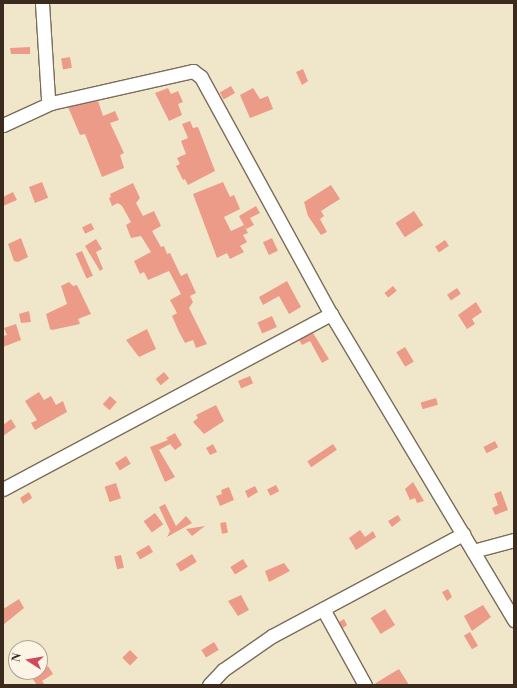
<!DOCTYPE html>
<style>
body{margin:0}
#map{position:relative;width:517px;height:688px;overflow:hidden;background:#f0e7ca;font-family:"Libre Bodoni",serif}
div>[style]{position:absolute}
.building>*{inset:0;background:#ed9b89;transform-origin:0 0}
.roads{filter:drop-shadow(1px 0 #7a6c5a) drop-shadow(-1px 0 #7a6c5a) drop-shadow(0 1px #7a6c5a) drop-shadow(0 -1px #7a6c5a)}
.minor>*{height:13px;margin:-6.5px;padding:0 6.5px;transform-origin:6.5px;border-radius:6.5px;background:#fff}
span{translate:-50% -50%;white-space:nowrap;text-align:center;line-height:1.15;-webkit-text-stroke:3px #fcf5e5;paint-order:stroke}
.frame{position:absolute;inset:0;border:4px solid #3b2a1e;pointer-events:none}
.north{position:absolute;left:8px;top:640px;width:40px;height:40px;box-sizing:border-box;background:#fcf5e5;border:1px solid #afa495;border-radius:50%;rotate:282deg;font-size:11px;font-weight:700;line-height:16px;text-align:center;color:#3b2a1e}
.north::after{content:'';display:block;margin:auto;width:14px;height:18px;background:#d1495b;clip-path:polygon(50% 0,100% 100%,50% 72%,0 100%)}
</style>
<div id="map">
<div class="building">
<i style="clip-path:polygon(30px 47px,30px 54px,11px 54px,10px 48px)"></i>
<i style="left:70px;top:57px;width:11px;height:9px;rotate:80deg"></i>
<i style="clip-path:polygon(303px 69px,308px 81px,302px 85px,296px 72px)"></i>
<i style="left:231px;top:86px;width:8px;height:13px;rotate:60deg"></i>
<i style="clip-path:polygon(168px 88px,171px 94px,178px 91px,183px 102px,178px 104px,182px 115px,169px 121px,155px 93px)"></i>
<i style="clip-path:polygon(253px 88px,260px 99px,268px 96px,273px 109px,250px 118px,240px 95px)"></i>
<i style="clip-path:polygon(98px 101px,103px 116px,115px 111px,119px 120px,110px 123px,124px 153px,120px 155px,124px 168px,102px 177px,85px 134px,80px 135px,68px 107px)"></i>
<i style="clip-path:polygon(190px 121px,193px 128px,198px 127px,215px 171px,188px 185px,185px 179px,183px 180px,176px 166px,180px 164px,177px 158px,186px 154px,181px 141px,188px 138px,182px 124px)"></i>
<i style="left:42px;top:182px;width:17px;height:14px;rotate:69deg"></i>
<i style="clip-path:polygon(223px 182px,230px 197px,234px 195px,240px 209px,224px 217px,231px 231px,244px 225px,248px 233px,243px 235px,247px 242px,240px 246px,244px 252px,230px 259px,227px 253px,217px 258px,193px 194px)"></i>
<i style="clip-path:polygon(133px 183px,140px 198px,136px 203px,143px 216px,154px 211px,161px 226px,152px 231px,161px 247px,164px 246px,167px 254px,170px 253px,181px 276px,187px 273px,196px 293px,190px 296px,193px 302px,189px 308px,207px 344px,196px 348px,193px 340px,185px 343px,179px 332px,172px 316px,177px 313px,170px 300px,181px 294px,169px 271px,148px 280px,144px 272px,140px 274px,134px 261px,151px 252px,141px 236px,131px 238px,126px 225px,131px 222px,122px 206px,118px 203px,112px 206px,109px 198px,111px 197px,110px 194px)"></i>
<i style="clip-path:polygon(331px 185px,340px 199px,321px 211px,324px 216px,320px 219px,327px 232px,321px 235px,308px 216px,304px 202px)"></i>
<i style="clip-path:polygon(13px 192px,17px 200px,3px 206px,3px 197px)"></i>
<i style="clip-path:polygon(256px 206px,260px 213px,250px 218px,254px 225px,246px 229px,239px 216px)"></i>
<i style="left:414px;top:211px;width:17px;height:22px;rotate:57deg"></i>
<i style="left:91px;top:223px;width:7px;height:10px;rotate:63deg"></i>
<i style="clip-path:polygon(21px 238px,28px 257px,18px 262px,14px 261px,8px 244px)"></i>
<i style="left:272px;top:238px;width:14px;height:10px;rotate:65deg"></i>
<i style="clip-path:polygon(96px 239px,102px 249px,96px 252px,103px 269px,100px 271px,85px 246px)"></i>
<i style="left:445px;top:240px;width:7px;height:12px;rotate:56deg"></i>
<i style="left:82px;top:251px;width:27px;height:7px;rotate:66deg"></i>
<i style="clip-path:polygon(287px 281px,301px 307px,289px 314px,279px 296px,263px 305px,259px 297px)"></i>
<i style="clip-path:polygon(69px 282px,73px 286px,77px 285px,91px 314px,78px 319px,80px 324px,52px 330px,50px 329px,46px 314px,67px 304px,61px 286px)"></i>
<i style="left:393px;top:286px;width:6px;height:11px;rotate:51deg"></i>
<i style="left:457px;top:288px;width:7px;height:12px;rotate:56deg"></i>
<i style="clip-path:polygon(476px 302px,482px 312px,472px 319px,475px 324px,467px 329px,458px 315px)"></i>
<i style="clip-path:polygon(29px 311px,31px 322px,21px 323px,19px 314px)"></i>
<i style="left:272px;top:316px;width:12px;height:16px;rotate:66deg"></i>
<i style="clip-path:polygon(16px 324px,21px 340px,3px 347px,3px 336px,7px 335px,4px 328px)"></i>
<i style="clip-path:polygon(147px 329px,156px 349px,139px 357px,126px 340px)"></i>
<i style="clip-path:polygon(313px 333px,329px 359px,322px 363px,310px 341px,302px 345px,299px 340px)"></i>
<i style="left:405px;top:347px;width:17px;height:10px;rotate:59deg"></i>
<i style="left:164px;top:372px;width:8px;height:11px;rotate:50deg"></i>
<i style="left:250px;top:376px;width:8px;height:13px;rotate:67deg"></i>
<i style="clip-path:polygon(39px 392px,44px 400px,51px 396px,56px 405px,63px 401px,67px 412px,35px 430px,31px 423px,37px 420px,25px 401px)"></i>
<i style="left:110px;top:396px;width:9px;height:11px;rotate:41deg"></i>
<i style="left:436px;top:398px;width:7px;height:16px;rotate:74deg"></i>
<i style="clip-path:polygon(216px 405px,224px 421px,204px 434px,193px 422px,198px 418px,196px 415px)"></i>
<i style="clip-path:polygon(11px 419px,16px 427px,3px 436px,3px 425px)"></i>
<i style="clip-path:polygon(175px 433px,182px 445px,175px 450px,170px 444px,159px 450px,175px 477px,165px 482px,150px 447px,168px 440px,166px 438px)"></i>
<i style="left:495px;top:441px;width:7px;height:13px;rotate:63deg"></i>
<i style="clip-path:polygon(213px 444px,217px 452px,210px 455px,206px 448px)"></i>
<i style="left:333px;top:444px;width:7px;height:31px;rotate:56deg"></i>
<i style="left:126px;top:456px;width:9px;height:13px;rotate:58deg"></i>
<i style="clip-path:polygon(413px 482px,424px 501px,417px 503px,415px 498px,410px 500px,405px 489px)"></i>
<i style="left:116px;top:483px;width:16px;height:12px;rotate:72deg"></i>
<i style="left:276px;top:485px;width:7px;height:10px;rotate:63deg"></i>
<i style="clip-path:polygon(255px 486px,258px 492px,248px 498px,245px 491px)"></i>
<i style="clip-path:polygon(229px 487px,234px 500px,220px 506px,216px 496px,222px 494px,221px 490px)"></i>
<i style="clip-path:polygon(501px 491px,508px 510px,495px 515px,492px 508px,498px 505px,494px 494px)"></i>
<i style="clip-path:polygon(29px 492px,32px 498px,23px 504px,20px 498px)"></i>
<i style="clip-path:polygon(165px 504px,176px 526px,186px 516px,192px 523px,167px 537px,170px 531px,159px 507px)"></i>
<i style="left:155px;top:513px;width:14px;height:14px;rotate:54deg"></i>
<i style="clip-path:polygon(398px 515px,401px 520px,392px 527px,388px 521px)"></i>
<i style="left:226px;top:522px;width:11px;height:6px;rotate:80deg"></i>
<i style="clip-path:polygon(205px 526px,192px 536px,186px 529px)"></i>
<i style="clip-path:polygon(360px 530px,365px 537px,373px 531px,376px 537px,356px 550px,349px 538px)"></i>
<i style="left:149px;top:545px;width:8px;height:15px;rotate:60deg"></i>
<i style="left:192px;top:554px;width:9px;height:19px;rotate:58deg"></i>
<i style="left:121px;top:555px;width:13px;height:7px;rotate:77deg"></i>
<i style="left:243px;top:559px;width:9px;height:15px;rotate:58deg"></i>
<i style="clip-path:polygon(284px 563px,290px 571px,269px 582px,265px 571px)"></i>
<i style="clip-path:polygon(448px 589px,452px 597px,447px 601px,442px 592px)"></i>
<i style="clip-path:polygon(241px 595px,249px 610px,238px 616px,228px 601px)"></i>
<i style="clip-path:polygon(19px 599px,24px 608px,3px 625px,3px 606px,5px 608px)"></i>
<i style="clip-path:polygon(483px 605px,491px 617px,472px 631px,464px 616px)"></i>
<i style="left:385px;top:609px;width:19px;height:17px;rotate:58deg"></i>
<i style="clip-path:polygon(344px 619px,347px 625px,343px 628px,339px 622px)"></i>
<i style="left:470px;top:632px;width:16px;height:7px;rotate:60deg"></i>
<i style="left:214px;top:642px;width:9px;height:15px;rotate:58deg"></i>
<i style="left:130px;top:650px;width:11px;height:11px;rotate:45deg"></i>
<i style="clip-path:polygon(48px 666px,53px 674px,42px 681px,45px 685px,37px 685px,32px 678px)"></i>
<i style="clip-path:polygon(399px 669px,409px 685px,373px 685px,384px 678px)"></i>
</div>
<div class="roads">
<div class="minor">
<i style="left:42px;top:3px;width:96px;rotate:86.4deg"></i>
<i style="left:48px;top:99px;width:5px;rotate:53deg"></i>
<i style="left:51px;top:103px;width:146px;rotate:-12.7deg"></i>
<i style="left:193px;top:71px;width:10px;rotate:37deg"></i>
<i style="left:201px;top:77px;width:270px;rotate:61.3deg"></i>
<i style="left:331px;top:314px;width:357px;rotate:59.1deg"></i>
<i style="left:3px;top:125px;width:53px;rotate:-24.6deg"></i>
<i style="left:3px;top:489px;width:372px;rotate:-28.1deg"></i>
<i style="left:473px;top:551px;width:42px;rotate:-15deg"></i>
<i style="left:323px;top:609px;width:87px;rotate:61.1deg"></i>
<i style="left:209px;top:685px;width:21px;rotate:-47deg"></i>
<i style="left:223px;top:670px;width:60px;rotate:-34.8deg"></i>
<i style="left:272px;top:636px;width:217px;rotate:-28.1deg"></i>
</div>
</div>
<div class="frame"></div>
<div class="north">N</div>
</div>
